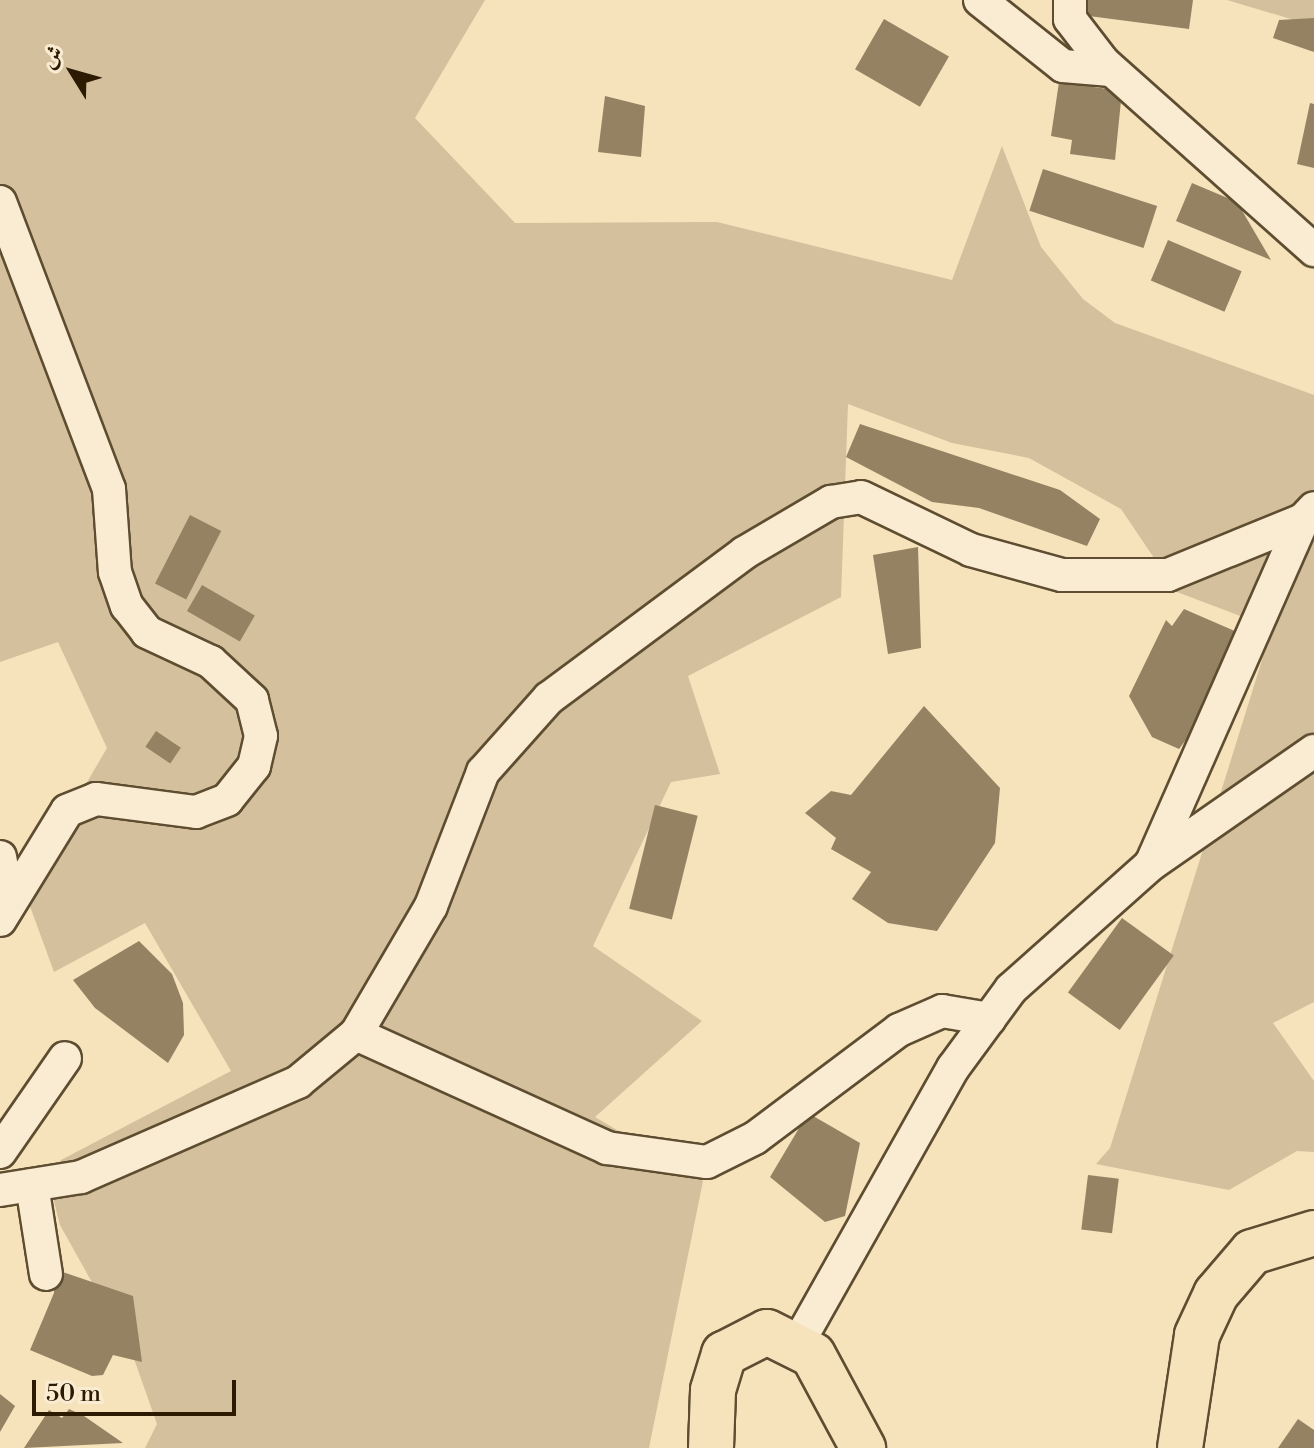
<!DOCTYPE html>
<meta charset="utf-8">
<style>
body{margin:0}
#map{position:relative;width:1314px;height:1448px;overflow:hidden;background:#f6e2bb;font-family:"Libre Bodoni",Amiri,serif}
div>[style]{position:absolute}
.green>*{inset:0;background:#d4c09c}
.building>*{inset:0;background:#958262;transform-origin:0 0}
.roads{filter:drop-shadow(2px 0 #5e4d30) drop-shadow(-2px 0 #5e4d30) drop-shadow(0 2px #5e4d30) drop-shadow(0 -2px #5e4d30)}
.minor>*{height:32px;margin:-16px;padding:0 16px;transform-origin:16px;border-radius:16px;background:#f9ecd3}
.highway>*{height:44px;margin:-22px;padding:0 22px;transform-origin:22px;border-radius:22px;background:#f6e2bb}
span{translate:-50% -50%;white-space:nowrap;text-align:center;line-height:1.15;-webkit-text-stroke:8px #f9ecd3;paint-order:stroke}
.north{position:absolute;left:32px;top:32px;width:80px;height:80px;-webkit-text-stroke:6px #f9ecd3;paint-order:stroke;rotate:307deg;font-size:22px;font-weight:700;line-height:32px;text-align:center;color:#2c1b02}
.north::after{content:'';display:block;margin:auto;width:28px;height:36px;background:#2c1b02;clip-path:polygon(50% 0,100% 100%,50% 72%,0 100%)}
.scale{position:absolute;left:32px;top:1380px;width:204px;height:36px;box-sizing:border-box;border:4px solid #2c1b02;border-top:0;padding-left:10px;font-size:24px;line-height:28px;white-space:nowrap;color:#2c1b02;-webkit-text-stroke:6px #f9ecd3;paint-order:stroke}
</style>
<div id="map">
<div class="green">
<i style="clip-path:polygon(0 0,485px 0,415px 118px,515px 223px,717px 222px,952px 280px,1002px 146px,1041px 247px,1083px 299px,1115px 323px,1314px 395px,1314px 1002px,1273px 1023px,1314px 1081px,1314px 1152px,1297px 1151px,1229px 1190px,1096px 1164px,1110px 1148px,1272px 628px,1177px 592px,1121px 509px,1029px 458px,952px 443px,848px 404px,841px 597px,688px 676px,720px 774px,671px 782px,593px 946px,702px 1021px,595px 1117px,703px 1181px,649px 1448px,145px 1448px,157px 1424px,133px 1356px,60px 1225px,48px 1178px,61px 1160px,231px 1071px,145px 923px,54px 972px,24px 890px,107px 748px,58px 642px,0 662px)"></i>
<i style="clip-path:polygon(1227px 0,1314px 0,1314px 26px)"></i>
</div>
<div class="building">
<i style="clip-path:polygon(1083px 0,1193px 0,1189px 29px,1081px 15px)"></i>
<i style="clip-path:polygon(1314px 18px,1314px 52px,1273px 38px,1279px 20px)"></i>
<i style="left:884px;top:19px;width:75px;height:58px;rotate:30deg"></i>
<i style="clip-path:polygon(1059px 82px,1122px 91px,1115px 160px,1070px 154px,1072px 140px,1051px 136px)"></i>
<i style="clip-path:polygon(605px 96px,645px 106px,641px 157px,598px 152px)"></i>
<i style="clip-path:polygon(1310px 103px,1314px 104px,1314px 168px,1297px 164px)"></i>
<i style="left:1043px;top:169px;width:120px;height:44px;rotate:18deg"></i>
<i style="clip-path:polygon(1192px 183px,1237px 202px,1271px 260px,1176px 221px)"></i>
<i style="left:1168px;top:240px;width:80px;height:44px;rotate:23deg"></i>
<i style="clip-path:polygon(860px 424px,1060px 490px,1100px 519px,1087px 546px,979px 508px,932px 502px,846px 457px)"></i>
<i style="left:190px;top:515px;width:35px;height:77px;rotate:27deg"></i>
<i style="clip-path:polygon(918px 547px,921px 648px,888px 654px,873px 555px)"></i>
<i style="left:202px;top:585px;width:61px;height:30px;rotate:30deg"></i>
<i style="clip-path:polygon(1184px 609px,1237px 632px,1205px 715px,1179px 749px,1152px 737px,1129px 696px,1166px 620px,1172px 626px)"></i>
<i style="clip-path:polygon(924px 706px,1000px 788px,995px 843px,937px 931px,888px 923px,852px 899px,871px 872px,831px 849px,836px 838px,805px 813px,831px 791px,851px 795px)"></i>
<i style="left:156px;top:731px;width:30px;height:19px;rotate:34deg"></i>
<i style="left:655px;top:805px;width:44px;height:107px;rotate:14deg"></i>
<i style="left:1122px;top:918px;width:64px;height:92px;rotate:36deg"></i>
<i style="clip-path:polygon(139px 941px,172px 974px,183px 1003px,184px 1035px,168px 1063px,95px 1008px,73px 980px)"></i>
<i style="clip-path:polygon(808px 1113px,860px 1143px,845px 1216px,825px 1222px,770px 1177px)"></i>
<i style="left:1088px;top:1175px;width:31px;height:55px;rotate:7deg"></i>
<i style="clip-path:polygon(54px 1269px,133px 1296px,142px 1362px,113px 1355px,103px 1375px,92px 1376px,30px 1350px,54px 1293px)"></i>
<i style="clip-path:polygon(0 1394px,15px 1406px,0 1432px)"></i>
<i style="clip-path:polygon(69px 1409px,84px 1416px,123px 1443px,24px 1448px,49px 1410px,62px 1418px)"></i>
<i style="clip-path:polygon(1298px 1419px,1314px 1430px,1314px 1448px,1278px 1448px)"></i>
</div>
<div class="roads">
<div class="minor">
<i style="left:980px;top:0;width:106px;rotate:38.5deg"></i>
<i style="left:1063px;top:66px;width:48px;rotate:4.8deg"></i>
<i style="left:1070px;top:0;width:19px;rotate:90deg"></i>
<i style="left:1070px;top:19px;width:54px;rotate:52.5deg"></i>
<i style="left:1103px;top:62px;width:283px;rotate:41.7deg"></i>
<i style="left:0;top:202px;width:307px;rotate:69.2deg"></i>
<i style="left:109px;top:489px;width:83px;rotate:85.9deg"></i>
<i style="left:115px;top:572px;width:36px;rotate:71deg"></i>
<i style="left:127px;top:606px;width:33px;rotate:52deg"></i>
<i style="left:147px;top:632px;width:71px;rotate:25.1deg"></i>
<i style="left:211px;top:662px;width:56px;rotate:42.8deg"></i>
<i style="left:252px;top:700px;width:37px;rotate:76deg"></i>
<i style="left:261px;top:736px;width:31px;rotate:103deg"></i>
<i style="left:254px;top:766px;width:43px;rotate:128.5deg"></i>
<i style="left:227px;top:800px;width:33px;rotate:159deg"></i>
<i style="left:196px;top:812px;width:101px;rotate:-172.6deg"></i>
<i style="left:96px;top:799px;width:31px;rotate:158deg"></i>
<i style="left:67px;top:811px;width:128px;rotate:121.6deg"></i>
<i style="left:0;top:857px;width:44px;rotate:79.5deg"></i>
<i style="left:1152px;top:862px;width:374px;rotate:-66.2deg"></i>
<i style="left:356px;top:1034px;width:276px;rotate:24.4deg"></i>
<i style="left:607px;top:1148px;width:101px;rotate:8deg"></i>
<i style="left:707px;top:1162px;width:54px;rotate:-26.6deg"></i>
<i style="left:755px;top:1138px;width:180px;rotate:-36.9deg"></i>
<i style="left:899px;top:1030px;width:47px;rotate:-23.8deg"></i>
<i style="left:942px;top:1011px;width:48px;rotate:9.7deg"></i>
<i style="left:0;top:1152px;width:114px;rotate:-55.3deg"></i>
<i style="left:32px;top:1185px;width:90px;rotate:81.1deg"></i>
<i style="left:0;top:1190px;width:82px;rotate:-9.1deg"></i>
<i style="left:81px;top:1177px;width:237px;rotate:-23.6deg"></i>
<i style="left:298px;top:1082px;width:75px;rotate:-39.6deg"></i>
<i style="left:356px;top:1034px;width:148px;rotate:-59.6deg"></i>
<i style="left:431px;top:906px;width:144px;rotate:-68.8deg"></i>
<i style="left:483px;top:772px;width:99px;rotate:-48.3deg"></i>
<i style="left:549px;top:698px;width:243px;rotate:-36.6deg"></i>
<i style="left:744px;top:553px;width:101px;rotate:-30.4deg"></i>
<i style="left:831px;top:502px;width:30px;rotate:-9deg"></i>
<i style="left:861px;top:497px;width:122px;rotate:25.7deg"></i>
<i style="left:971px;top:550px;width:94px;rotate:15.4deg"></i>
<i style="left:1062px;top:575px;width:106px"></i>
<i style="left:1168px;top:575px;width:146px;rotate:-22.2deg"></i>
<i style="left:1303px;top:520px;width:16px;rotate:-47deg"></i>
<i style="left:798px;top:1343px;width:316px;rotate:-60.6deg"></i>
<i style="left:953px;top:1068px;width:98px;rotate:-53.7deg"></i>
<i style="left:1011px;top:989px;width:186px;rotate:-41.7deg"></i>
<i style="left:1150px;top:865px;width:200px;rotate:-34.8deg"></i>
</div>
<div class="highway">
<i style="left:711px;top:1448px;width:58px;rotate:-88deg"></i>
<i style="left:713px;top:1390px;width:38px;rotate:-73deg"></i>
<i style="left:724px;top:1354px;width:48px;rotate:-27.1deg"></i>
<i style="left:767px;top:1332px;width:51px;rotate:26.6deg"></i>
<i style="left:813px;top:1355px;width:106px;rotate:61.7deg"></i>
<i style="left:1180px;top:1448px;width:114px;rotate:-81.4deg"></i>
<i style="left:1197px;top:1335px;width:45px;rotate:-65.1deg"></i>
<i style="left:1216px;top:1294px;width:55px;rotate:-49.4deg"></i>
<i style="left:1252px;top:1252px;width:65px;rotate:-17deg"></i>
</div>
</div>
<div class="north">ش</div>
<div class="scale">50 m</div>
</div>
